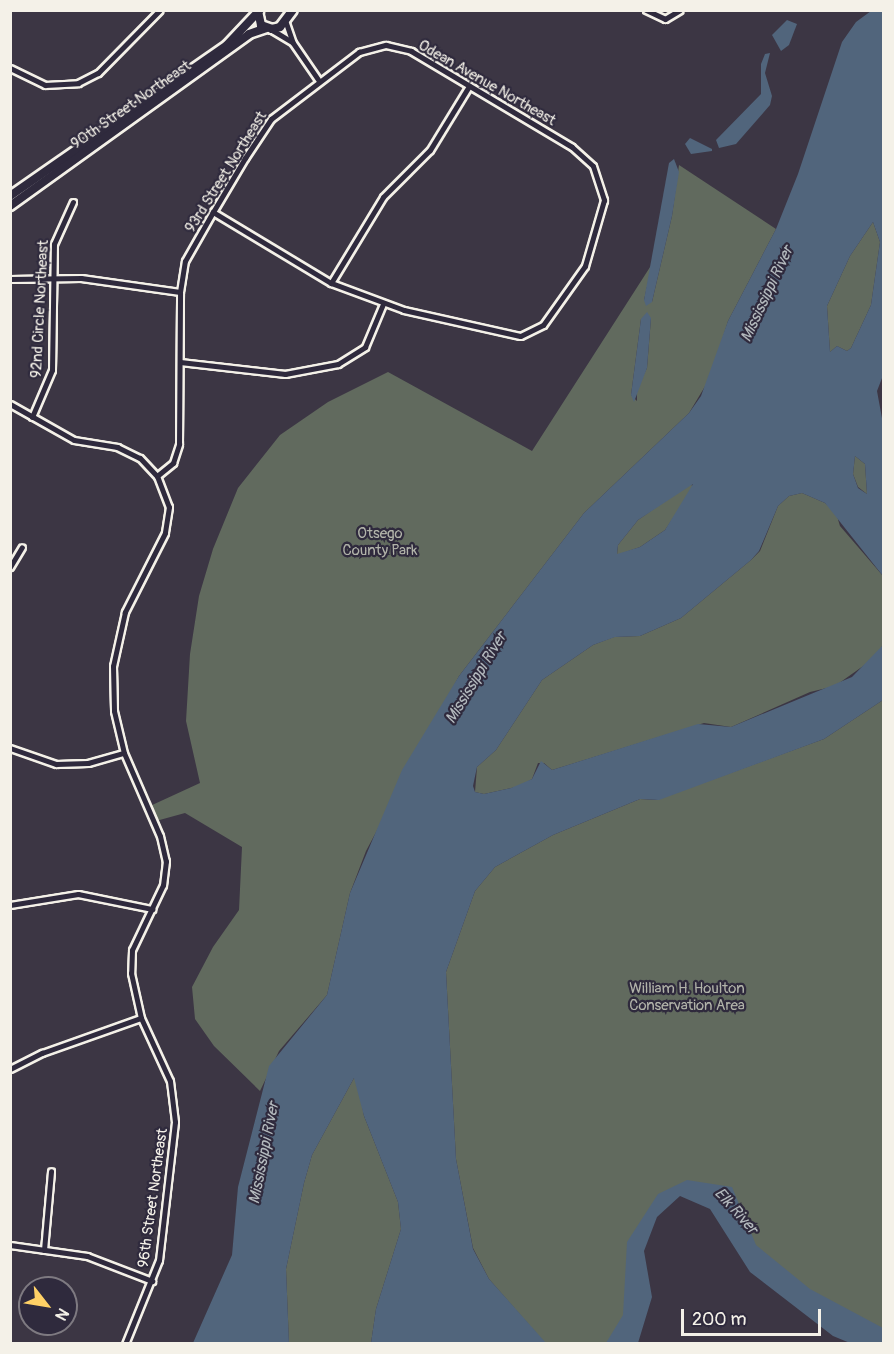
<!DOCTYPE html>
<style>
body{margin:0}
#map{position:relative;width:894px;height:1354px;overflow:hidden;background:#3c3644;font-family:Pangolin,sans-serif}
div>[style]{position:absolute}
.green>*{inset:0;background:#616a5e}
.water>*{inset:0;background:#51657c}
.roads{filter:drop-shadow(2px 0 #f4f1e8) drop-shadow(-2px 0 #f4f1e8) drop-shadow(0 2px #f4f1e8) drop-shadow(0 -2px #f4f1e8)}
.street>*{height:5px;margin:-2.5px;padding:0 2.5px;transform-origin:2.5px;border-radius:2.5px;background:#2f2a3d}
.secondary>*{height:8px;margin:-4px;padding:0 4px;transform-origin:4px;border-radius:4px;background:#2f2a3d}
span{translate:-50% -50%;white-space:nowrap;text-align:center;line-height:1.15;-webkit-text-stroke:4.5px #2f2a3d;paint-order:stroke}
.street-label{font-size:15px;color:#f4f1e8}
.park-label{font-size:15px;color:#b2b4aa}
.water-label{font-size:16px;color:#b3b9bd;font-style:italic}
.frame{position:absolute;inset:0;border:12px solid #f4f1e8;pointer-events:none}
.north{position:absolute;left:18px;top:1276px;width:60px;height:60px;box-sizing:border-box;background:#2f2a3d;border:2px solid #7e7a81;border-radius:50%;rotate:121deg;font-size:16px;font-weight:700;line-height:24px;text-align:center;color:#f4f1e8}
.north::after{content:'';display:block;margin:auto;width:21px;height:27px;background:#ffd166;clip-path:polygon(50% 0,100% 100%,50% 72%,0 100%)}
.scale{position:absolute;left:681px;top:1309px;width:140px;height:27px;box-sizing:border-box;border:3px solid #f4f1e8;border-top:0;padding-left:8px;font-size:18px;line-height:21px;white-space:nowrap;color:#f4f1e8;-webkit-text-stroke:4px #2f2a3d;paint-order:stroke}
</style>
<div id="map">
<div class="green">
<i style="clip-path:polygon(evenodd,679px 165px,776px 229px,728px 321px,710px 378px,689px 413px,584px 513px,459px 676px,366px 851px,350px 893px,327px 995px,279px 1051px,260px 1091px,214px 1046px,195px 1019px,192px 987px,213px 947px,239px 910px,242px 847px,185px 813px,156px 821px,150px 806px,200px 783px,186px 721px,190px 654px,199px 596px,213px 549px,238px 488px,280px 435px,328px 402px,388px 372px,532px 451px,652px 264px,644px 300px,652px 302px,672px 216px,679px 165px,651px 318px,647px 368px,637px 388px,637px 401px,631px 395px,641px 319px,651px 318px)"></i>
<i style="clip-path:polygon(873px 222px,880px 242px,871px 305px,851px 348px,847px 351px,837px 346px,830px 352px,827px 306px,850px 256px)"></i>
<i style="clip-path:polygon(855px 456px,865px 464px,867px 494px,858px 487px,853px 474px)"></i>
<i style="clip-path:polygon(691px 483px,693px 489px,665px 530px,640px 547px,617px 555px,618px 545px,638px 520px)"></i>
<i style="clip-path:polygon(802px 493px,825px 503px,836px 513px,840px 526px,883px 576px,883px 645px,873px 659px,835px 686px,810px 692px,731px 727px,704px 723px,552px 770px,544px 763px,538px 763px,532px 779px,520px 786px,484px 794px,475px 792px,477px 767px,496px 750px,542px 680px,593px 645px,614px 637px,640px 636px,681px 618px,751px 560px,760px 551px,778px 506px,789px 496px)"></i>
<i style="clip-path:polygon(883px 700px,883px 1343px,777px 1282px,709px 1199px,679px 1192px,655px 1215px,632px 1251px,621px 1343px,546px 1344px,489px 1279px,473px 1248px,456px 1159px,446px 972px,475px 891px,495px 867px,553px 835px,640px 799px,656px 800px,824px 739px)"></i>
<i style="clip-path:polygon(354px 1078px,357px 1079px,364px 1116px,398px 1202px,401px 1229px,376px 1309px,371px 1343px,289px 1344px,286px 1269px,304px 1183px,312px 1155px)"></i>
</div>
<div class="water">
<i style="clip-path:polygon(evenodd,871px 11px,884px 11px,884px 373px,877px 391px,884px 429px,883px 576px,825px 503px,802px 493px,789px 496px,778px 506px,759px 551px,751px 560px,681px 618px,640px 636px,615px 637px,593px 645px,542px 680px,496px 750px,477px 767px,473px 786px,475px 792px,484px 794px,511px 788px,532px 779px,541px 761px,552px 770px,698px 724px,731px 727px,852px 677px,883px 645px,883px 700px,824px 739px,659px 800px,640px 799px,553px 835px,495px 867px,475px 891px,446px 972px,456px 1159px,473px 1249px,489px 1279px,546px 1343px,371px 1343px,376px 1309px,401px 1229px,398px 1202px,364px 1116px,354px 1078px,312px 1155px,304px 1183px,286px 1269px,289px 1343px,193px 1343px,232px 1255px,238px 1187px,269px 1066px,327px 995px,350px 893px,402px 770px,459px 676px,584px 513px,689px 413px,701px 396px,728px 321px,776px 229px,798px 174px,842px 42px,856px 22px,871px 11px,873px 222px,880px 242px,871px 305px,851px 348px,847px 351px,837px 346px,830px 352px,827px 306px,850px 256px,873px 222px,871px 11px,855px 456px,865px 464px,867px 494px,858px 488px,853px 474px,855px 456px,871px 11px,693px 484px,665px 530px,640px 547px,617px 554px,618px 545px,638px 520px,693px 484px)"></i>
<i style="clip-path:polygon(787px 20px,797px 24px,789px 45px,781px 51px,772px 35px)"></i>
<i style="clip-path:polygon(770px 53px,765px 73px,772px 96px,770px 105px,736px 144px,719px 148px,716px 140px,761px 94px,761px 64px,765px 54px)"></i>
<i style="clip-path:polygon(690px 138px,712px 149px,712px 151px,691px 154px,685px 144px)"></i>
<i style="clip-path:polygon(674px 159px,679px 172px,672px 216px,652px 302px,646px 306px,644px 300px,669px 163px)"></i>
<i style="clip-path:polygon(647px 312px,651px 318px,647px 368px,634px 402px,631px 395px,641px 319px)"></i>
<i style="clip-path:polygon(687px 1180px,732px 1187px,756px 1245px,810px 1289px,883px 1328px,883px 1343px,850px 1343px,833px 1336px,750px 1272px,710px 1209px,680px 1196px,657px 1217px,644px 1251px,652px 1297px,638px 1343px,606px 1343px,623px 1315px,627px 1242px,658px 1194px)"></i>
</div>
<div class="roads">
<div class="street">
<i style="left:646px;top:10px;width:21px;rotate:25deg"></i>
<i style="left:665px;top:19px;width:17px;rotate:-31deg"></i>
<i style="left:285px;top:20px;width:24px;rotate:71deg"></i>
<i style="left:293px;top:43px;width:46px;rotate:55.6deg"></i>
<i style="left:272px;top:30px;width:23px;rotate:31deg"></i>
<i style="left:10px;top:68px;width:39px;rotate:26deg"></i>
<i style="left:45px;top:85px;width:33px;rotate:-3deg"></i>
<i style="left:78px;top:83px;width:22px;rotate:-27deg"></i>
<i style="left:98px;top:73px;width:88px;rotate:-45.5deg"></i>
<i style="left:10px;top:279px;width:71px;rotate:-0.8deg"></i>
<i style="left:81px;top:278px;width:100px;rotate:8deg"></i>
<i style="left:331px;top:283px;width:100px;rotate:-58.8deg"></i>
<i style="left:383px;top:197px;width:66px;rotate:-45deg"></i>
<i style="left:430px;top:150px;width:75px;rotate:-58.6deg"></i>
<i style="left:180px;top:362px;width:106px;rotate:6.5deg"></i>
<i style="left:285px;top:374px;width:54px;rotate:-10.7deg"></i>
<i style="left:338px;top:364px;width:32px;rotate:-32deg"></i>
<i style="left:365px;top:347px;width:47px;rotate:-67.3deg"></i>
<i style="left:10px;top:404px;width:73px;rotate:29.4deg"></i>
<i style="left:74px;top:440px;width:44px;rotate:9.2deg"></i>
<i style="left:117px;top:447px;width:25px;rotate:26deg"></i>
<i style="left:140px;top:458px;width:25px;rotate:47deg"></i>
<i style="left:157px;top:476px;width:33px;rotate:69deg"></i>
<i style="left:169px;top:507px;width:26px;rotate:99deg"></i>
<i style="left:165px;top:533px;width:89px;rotate:116.9deg"></i>
<i style="left:125px;top:612px;width:55px;rotate:102.5deg"></i>
<i style="left:113px;top:666px;width:45px;rotate:88.7deg"></i>
<i style="left:114px;top:711px;width:43px;rotate:76.6deg"></i>
<i style="left:124px;top:753px;width:90px;rotate:66.6deg"></i>
<i style="left:160px;top:836px;width:26px;rotate:77deg"></i>
<i style="left:166px;top:861px;width:24px;rotate:97deg"></i>
<i style="left:163px;top:885px;width:72px;rotate:115.5deg"></i>
<i style="left:132px;top:950px;width:23px;rotate:92deg"></i>
<i style="left:131px;top:973px;width:46px;rotate:77.5deg"></i>
<i style="left:141px;top:1018px;width:69px;rotate:65.3deg"></i>
<i style="left:170px;top:1081px;width:41px;rotate:83deg"></i>
<i style="left:175px;top:1122px;width:139px;rotate:96.6deg"></i>
<i style="left:159px;top:1260px;width:91px;rotate:112deg"></i>
<i style="left:32px;top:417px;width:51px;rotate:-66.9deg"></i>
<i style="left:52px;top:370px;width:126px;rotate:-89.1deg"></i>
<i style="left:54px;top:244px;width:46px;rotate:-65.7deg"></i>
<i style="left:157px;top:476px;width:21px;rotate:-39deg"></i>
<i style="left:173px;top:463px;width:20px;rotate:-72deg"></i>
<i style="left:179px;top:444px;width:152px;rotate:-89.6deg"></i>
<i style="left:180px;top:292px;width:31px;rotate:-81deg"></i>
<i style="left:185px;top:261px;width:56px;rotate:-60.3deg"></i>
<i style="left:213px;top:212px;width:63px;rotate:-59.3deg"></i>
<i style="left:245px;top:158px;width:47px;rotate:-56.3deg"></i>
<i style="left:271px;top:119px;width:111px;rotate:-37.3deg"></i>
<i style="left:359px;top:52px;width:28px;rotate:-15deg"></i>
<i style="left:386px;top:45px;width:26px;rotate:13deg"></i>
<i style="left:411px;top:51px;width:187px;rotate:30.8deg"></i>
<i style="left:572px;top:147px;width:28px;rotate:42deg"></i>
<i style="left:593px;top:166px;width:36px;rotate:72deg"></i>
<i style="left:604px;top:200px;width:69px;rotate:106.1deg"></i>
<i style="left:585px;top:266px;width:72px;rotate:125.4deg"></i>
<i style="left:543px;top:325px;width:25px;rotate:154deg"></i>
<i style="left:520px;top:336px;width:119px;rotate:-167.4deg"></i>
<i style="left:404px;top:310px;width:78px;rotate:-159.7deg"></i>
<i style="left:331px;top:283px;width:138px;rotate:-149deg"></i>
<i style="left:10px;top:567px;width:23px;rotate:-59deg"></i>
<i style="left:10px;top:748px;width:49px;rotate:19.2deg"></i>
<i style="left:56px;top:764px;width:32px;rotate:-2deg"></i>
<i style="left:88px;top:763px;width:37px;rotate:-16deg"></i>
<i style="left:10px;top:905px;width:69px;rotate:-9.2deg"></i>
<i style="left:78px;top:894px;width:76px;rotate:11.5deg"></i>
<i style="left:10px;top:1069px;width:36px;rotate:-27deg"></i>
<i style="left:42px;top:1053px;width:105px;rotate:-19.5deg"></i>
<i style="left:10px;top:1245px;width:78px;rotate:8.1deg"></i>
<i style="left:87px;top:1256px;width:70px;rotate:21deg"></i>
<i style="left:44px;top:1250px;width:79px;rotate:-84.9deg"></i>
</div>
<div class="secondary">
<i style="left:258px;top:11px;width:14px;rotate:78deg"></i>
<i style="left:261px;top:25px;width:12px;rotate:20deg"></i>
<i style="left:272px;top:29px;width:8px;rotate:-14deg"></i>
<i style="left:280px;top:27px;width:21px;rotate:-53deg"></i>
<i style="left:10px;top:196px;width:264px;rotate:-34.8deg"></i>
<i style="left:227px;top:45px;width:47px;rotate:-46.7deg"></i>
<i style="left:10px;top:206px;width:294px;rotate:-35.7deg"></i>
<i style="left:249px;top:34px;width:18px;rotate:-19deg"></i>
</div>
</div>
<div class="street-label">
<span style="left:487px;top:83px;rotate:30deg">Odean Avenue Northeast</span>
<span style="left:131px;top:105px;rotate:-35deg">90th Street Northeast</span>
<span style="left:226px;top:172px;rotate:-58deg">93rd Street Northeast</span>
<span style="left:40px;top:309px;rotate:-87deg">92nd Circle Northeast</span>
<span style="left:153px;top:1198px;rotate:-82deg">96th Street Northeast</span>
</div>
<div class="park-label">
<span style="left:380px;top:542px">Otsego<br>County Park</span>
<span style="left:687px;top:997px">William H. Houlton<br>Conservation Area</span>
</div>
<div class="water-label">
<span style="left:767px;top:294px;rotate:-65deg">Mississippi River</span>
<span style="left:476px;top:678px;rotate:-59deg">Mississippi River</span>
<span style="left:264px;top:1153px;rotate:-79deg">Mississippi River</span>
<span style="left:736px;top:1211px;rotate:48deg">Elk River</span>
</div>
<div class="frame"></div>
<div class="north">N</div>
<div class="scale">200 m</div>
</div>
